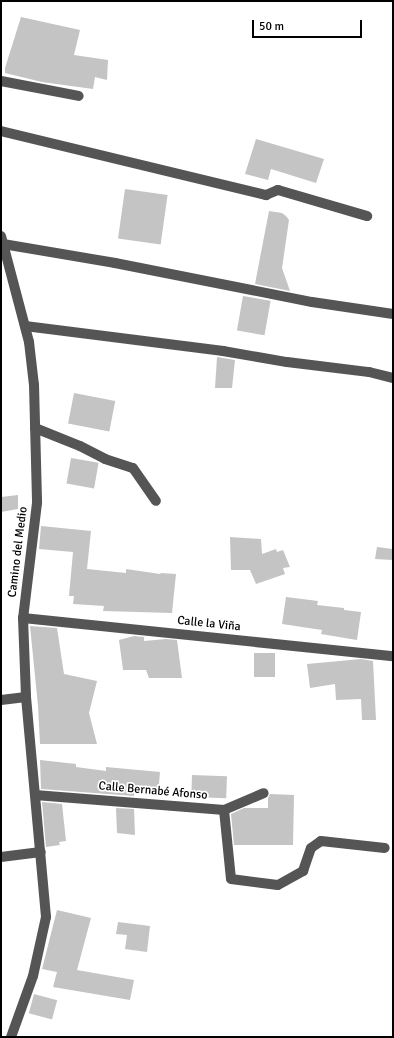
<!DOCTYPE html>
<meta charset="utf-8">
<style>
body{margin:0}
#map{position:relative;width:394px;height:1038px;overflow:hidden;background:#fff;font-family:Signika,sans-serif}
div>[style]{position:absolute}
.building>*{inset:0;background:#c4c4c4;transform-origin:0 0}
.minor>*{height:10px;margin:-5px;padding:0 5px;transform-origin:5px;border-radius:5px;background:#555}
span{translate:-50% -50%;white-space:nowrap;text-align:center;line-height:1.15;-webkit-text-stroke:3.5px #fff;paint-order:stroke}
.street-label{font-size:12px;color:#000}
.frame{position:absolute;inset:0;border:2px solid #000;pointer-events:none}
.scale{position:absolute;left:252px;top:20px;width:110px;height:18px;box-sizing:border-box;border:2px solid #000;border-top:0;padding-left:5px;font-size:12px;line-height:14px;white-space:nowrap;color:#000;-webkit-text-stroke:3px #fff;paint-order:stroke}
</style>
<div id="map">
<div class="building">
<i style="clip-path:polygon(21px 17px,80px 30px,74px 55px,108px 60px,107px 80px,95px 77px,93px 89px,42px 82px,5px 73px,5px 68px)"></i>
<i style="clip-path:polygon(256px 139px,324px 159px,316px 183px,271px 169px,268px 180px,245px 174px)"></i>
<i style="left:125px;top:189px;width:43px;height:50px;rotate:8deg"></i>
<i style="clip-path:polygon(269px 211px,282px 213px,286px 216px,289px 220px,282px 268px,290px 291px,255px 284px)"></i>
<i style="left:243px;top:296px;width:28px;height:35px;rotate:10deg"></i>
<i style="clip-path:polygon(217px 357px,235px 360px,232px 388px,215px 388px)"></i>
<i style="left:74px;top:393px;width:42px;height:31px;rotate:11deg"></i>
<i style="left:71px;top:458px;width:28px;height:26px;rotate:10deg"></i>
<i style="clip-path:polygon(18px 495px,18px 509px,1px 512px,1px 497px)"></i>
<i style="clip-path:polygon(41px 526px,91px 531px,87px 569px,126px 573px,126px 569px,160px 574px,161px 573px,176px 574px,172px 613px,103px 611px,104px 606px,73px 604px,74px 596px,69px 596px,73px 552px,39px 549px)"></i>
<i style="clip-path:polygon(230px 537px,261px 539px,262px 554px,276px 549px,277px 552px,283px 550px,290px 567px,283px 568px,285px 574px,256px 584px,250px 570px,231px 570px)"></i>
<i style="clip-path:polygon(377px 547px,393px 549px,393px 560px,375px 559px)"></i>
<i style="clip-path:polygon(286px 597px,318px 601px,317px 605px,344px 608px,344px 610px,361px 612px,357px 640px,321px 634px,322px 630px,282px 624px)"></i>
<i style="clip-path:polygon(30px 626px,57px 628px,64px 674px,97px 681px,89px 713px,97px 744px,40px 744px,38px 706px)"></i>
<i style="clip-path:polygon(134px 636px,144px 637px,144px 641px,166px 639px,177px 640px,182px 678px,149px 678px,146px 670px,123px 670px,119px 640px)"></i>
<i style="left:254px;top:653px;width:21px;height:24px"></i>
<i style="clip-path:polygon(361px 659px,373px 661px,376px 720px,362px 720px,361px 699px,336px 700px,335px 684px,310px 688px,307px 664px)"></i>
<i style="clip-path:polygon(40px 760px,76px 764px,76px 767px,106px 771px,106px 767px,160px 772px,158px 796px,134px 793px,134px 796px,41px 789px)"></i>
<i style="left:192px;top:775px;width:35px;height:22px;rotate:2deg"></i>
<i style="clip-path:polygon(270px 794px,294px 795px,293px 845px,234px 845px,231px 814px,244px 808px,268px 808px,268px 798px)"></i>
<i style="clip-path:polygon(42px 802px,62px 804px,66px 841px,59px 842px,60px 845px,46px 847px)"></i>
<i style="clip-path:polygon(116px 808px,134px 809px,135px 835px,117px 833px)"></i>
<i style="clip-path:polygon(57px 910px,91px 918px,77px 970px,134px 980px,130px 1000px,53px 987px,57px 972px,42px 969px)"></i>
<i style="clip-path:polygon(118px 922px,150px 926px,147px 952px,125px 949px,127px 935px,116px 934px)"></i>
<i style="left:34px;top:994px;width:24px;height:20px;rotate:15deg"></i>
</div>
<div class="minor">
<i style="left:1px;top:81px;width:79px;rotate:10.9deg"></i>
<i style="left:1px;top:131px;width:273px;rotate:13.6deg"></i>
<i style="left:266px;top:195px;width:13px;rotate:-23deg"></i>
<i style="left:278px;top:190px;width:93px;rotate:16.3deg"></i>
<i style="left:1px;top:236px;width:110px;rotate:75.2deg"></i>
<i style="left:29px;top:342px;width:43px;rotate:83.4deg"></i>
<i style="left:34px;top:385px;width:118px;rotate:88.5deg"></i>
<i style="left:37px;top:503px;width:116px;rotate:96.9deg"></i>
<i style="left:23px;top:618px;width:79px;rotate:87.8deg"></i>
<i style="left:26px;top:697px;width:221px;rotate:84.8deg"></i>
<i style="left:46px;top:917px;width:60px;rotate:102.4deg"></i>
<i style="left:33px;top:976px;width:65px;rotate:109.8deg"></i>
<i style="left:3px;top:244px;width:114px;rotate:9.6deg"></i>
<i style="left:115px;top:263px;width:201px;rotate:11.2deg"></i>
<i style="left:312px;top:302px;width:82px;rotate:8.4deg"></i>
<i style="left:25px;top:326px;width:200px;rotate:7.2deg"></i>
<i style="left:223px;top:351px;width:65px;rotate:9.8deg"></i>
<i style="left:287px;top:362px;width:83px;rotate:7deg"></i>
<i style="left:369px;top:372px;width:25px;rotate:14deg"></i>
<i style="left:35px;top:428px;width:48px;rotate:21.8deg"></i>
<i style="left:80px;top:446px;width:28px;rotate:27deg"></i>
<i style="left:105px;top:459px;width:29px;rotate:18deg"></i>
<i style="left:133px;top:468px;width:40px;rotate:55.1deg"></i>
<i style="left:23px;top:618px;width:372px;rotate:5.9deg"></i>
<i style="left:1px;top:700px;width:25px;rotate:-7deg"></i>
<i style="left:35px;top:795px;width:190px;rotate:4.5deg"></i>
<i style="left:224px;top:810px;width:43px;rotate:-23deg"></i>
<i style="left:224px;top:810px;width:69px;rotate:84.2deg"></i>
<i style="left:231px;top:879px;width:47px;rotate:7.3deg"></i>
<i style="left:278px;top:885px;width:29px;rotate:-29deg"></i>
<i style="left:303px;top:871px;width:24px;rotate:-71deg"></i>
<i style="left:311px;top:848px;width:12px;rotate:-35deg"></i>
<i style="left:321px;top:841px;width:64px;rotate:6.2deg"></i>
<i style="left:1px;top:857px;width:40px;rotate:-7.1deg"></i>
</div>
<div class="street-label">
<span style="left:18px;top:552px;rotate:-83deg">Camino del Medio</span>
<span style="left:209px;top:624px;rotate:6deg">Calle la Viña</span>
<span style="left:153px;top:791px;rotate:5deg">Calle Bernabé Afonso</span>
</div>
<div class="frame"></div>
<div class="scale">50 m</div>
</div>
